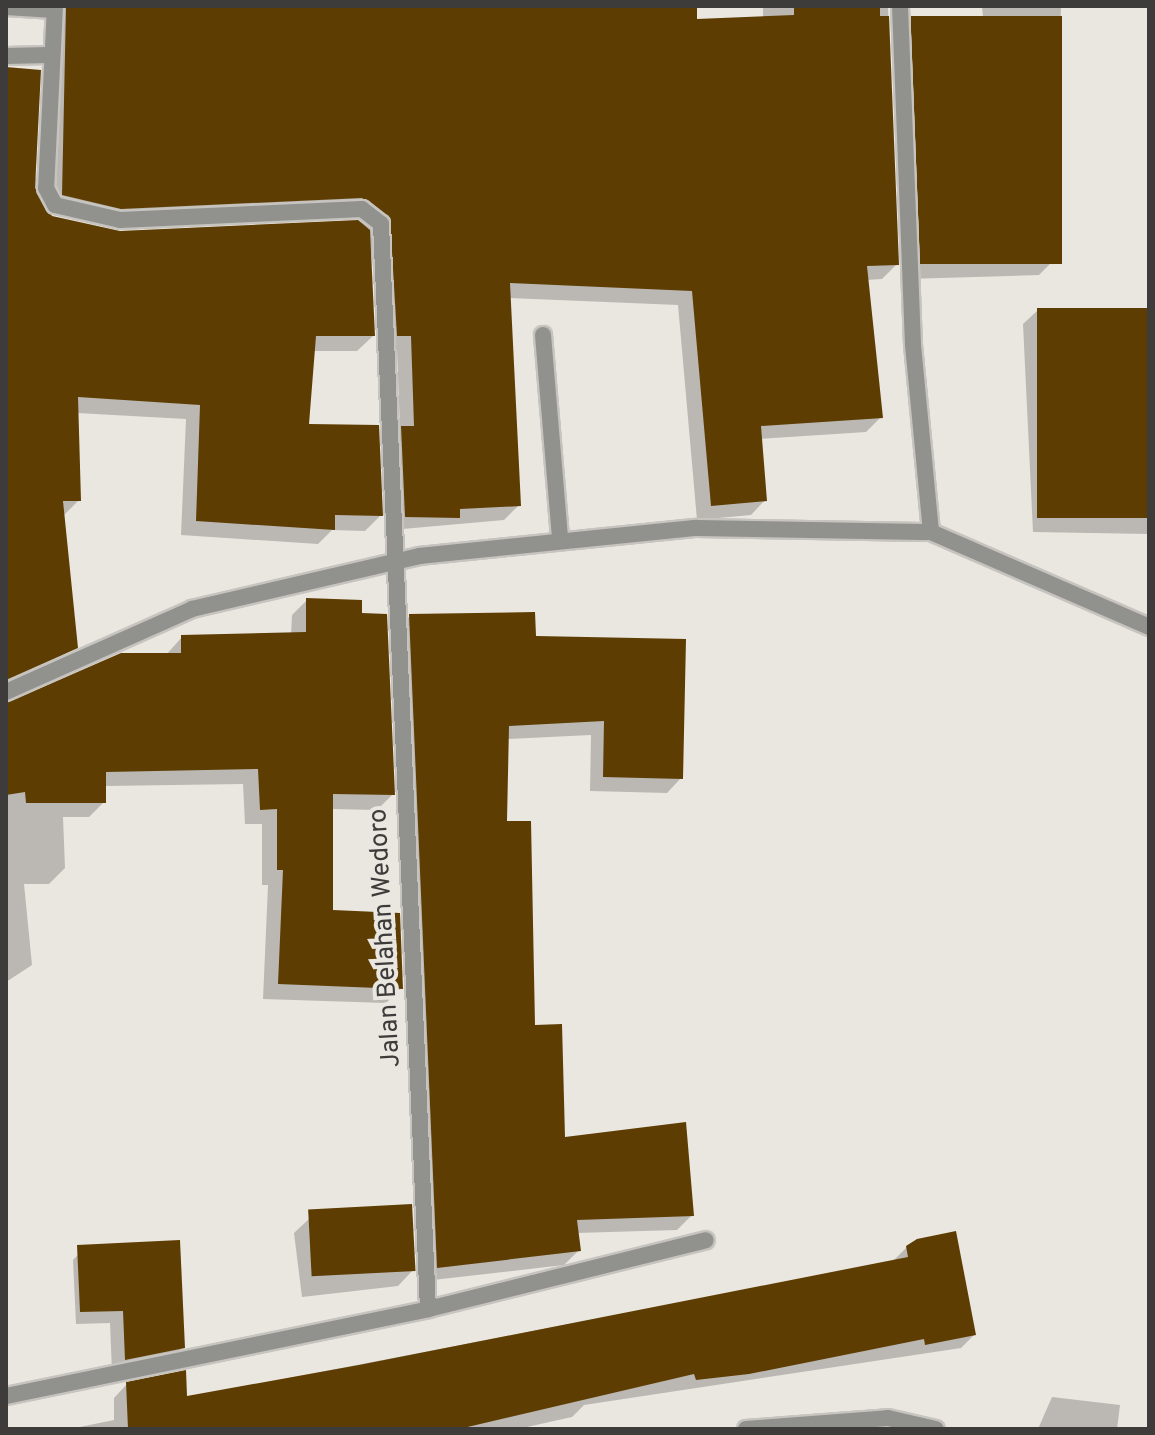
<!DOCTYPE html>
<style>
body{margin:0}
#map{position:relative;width:1155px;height:1435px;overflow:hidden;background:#eae6e0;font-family:Overpass,sans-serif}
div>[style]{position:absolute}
.shadow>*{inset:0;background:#0003}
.building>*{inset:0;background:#5e3d02;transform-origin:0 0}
.roads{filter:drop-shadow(2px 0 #c7c4bf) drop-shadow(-2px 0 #c7c4bf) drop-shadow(0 2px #c7c4bf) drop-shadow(0 -2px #c7c4bf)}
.lane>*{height:16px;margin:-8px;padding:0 8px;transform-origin:8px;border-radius:8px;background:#91918e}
.street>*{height:16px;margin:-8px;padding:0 8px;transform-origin:8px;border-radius:8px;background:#91918e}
span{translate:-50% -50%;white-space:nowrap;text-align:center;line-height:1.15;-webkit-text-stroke:8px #eae6e0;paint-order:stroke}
.street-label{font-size:26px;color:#3d3c3a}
.frame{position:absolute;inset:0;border:8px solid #3d3c3a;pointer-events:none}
</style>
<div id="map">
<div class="shadow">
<i style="clip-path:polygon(evenodd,56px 6px,695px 6px,695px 21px,763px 18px,763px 6px,888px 6px,897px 264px,882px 279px,866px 280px,881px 417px,866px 432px,760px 439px,765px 500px,751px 515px,697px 520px,678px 305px,509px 298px,519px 505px,504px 520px,391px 530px,387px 442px,400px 429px,397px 350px,383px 350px,368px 226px,373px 336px,357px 351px,313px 351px,307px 426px,381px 515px,365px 531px,332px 530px,318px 544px,181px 535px,186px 419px,77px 413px,79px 500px,64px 515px,76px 647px,6px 691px,6px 68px,43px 205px,48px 14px,56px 6px,46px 209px,105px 223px,346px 212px,362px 222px,120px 233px,51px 217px,46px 209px)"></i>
<i style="clip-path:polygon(982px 6px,1061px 6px,1055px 259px,1039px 275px,906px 279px,897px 33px,912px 18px,983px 18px)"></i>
<i style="clip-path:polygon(1149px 309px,1149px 534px,1033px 532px,1023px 324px,1038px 310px)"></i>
<i style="clip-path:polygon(307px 600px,393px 794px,377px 810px,331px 809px,331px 912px,401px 988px,386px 1003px,263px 999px,268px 885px,262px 885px,262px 824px,245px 824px,243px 784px,104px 786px,104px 802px,89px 817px,63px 817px,65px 868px,49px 884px,24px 884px,32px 965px,6px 982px,6px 702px,166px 655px,182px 637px,291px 635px,292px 615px)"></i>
<i style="clip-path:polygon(410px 616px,534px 638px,681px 778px,667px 793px,590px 791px,591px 735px,507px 739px,505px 823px,533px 1027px,563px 1139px,692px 1215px,677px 1230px,576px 1233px,579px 1250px,564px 1265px,424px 1281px,395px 630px)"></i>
<i style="clip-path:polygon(310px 1218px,413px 1270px,398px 1286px,302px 1297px,294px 1233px)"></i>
<i style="clip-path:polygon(86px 1246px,183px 1347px,169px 1361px,112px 1372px,110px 1323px,76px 1324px,73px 1260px)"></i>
<i style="clip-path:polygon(907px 1247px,974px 1335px,961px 1348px,584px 1405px,572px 1417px,518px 1429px,70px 1429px,114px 1420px,114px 1398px,127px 1384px,185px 1398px,892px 1262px)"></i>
<i style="clip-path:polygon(1052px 1397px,1120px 1405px,1117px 1429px,1038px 1429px)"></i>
</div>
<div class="building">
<i style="clip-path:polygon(66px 6px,697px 6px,697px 19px,794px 15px,794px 6px,880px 6px,880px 16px,889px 16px,899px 265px,867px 266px,883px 418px,761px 426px,767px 501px,711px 506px,692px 291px,510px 283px,521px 506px,460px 509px,460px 518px,405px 517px,401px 426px,414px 426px,411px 336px,397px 336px,390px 218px,362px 198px,121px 209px,62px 195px)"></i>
<i style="left:911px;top:16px;width:151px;height:248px"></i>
<i style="clip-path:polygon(6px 67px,41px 70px,35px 188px,52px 216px,120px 231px,358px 220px,370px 230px,375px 336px,316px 336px,309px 424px,379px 425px,383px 516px,335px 515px,335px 530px,196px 521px,200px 405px,78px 397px,81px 501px,63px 501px,78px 648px,6px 680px)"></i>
<i style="left:1037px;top:308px;width:112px;height:210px"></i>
<i style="clip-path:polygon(306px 598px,362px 600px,362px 613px,387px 614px,395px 795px,333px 794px,333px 910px,400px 913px,403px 989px,278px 984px,283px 870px,277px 870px,277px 809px,260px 810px,258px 769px,106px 772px,106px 803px,26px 803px,25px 792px,6px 795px,6px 703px,121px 653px,181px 653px,181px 635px,306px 632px)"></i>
<i style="clip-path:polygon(535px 612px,536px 636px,686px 639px,683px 779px,603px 777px,604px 721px,509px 726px,507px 821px,531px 821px,535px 1025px,562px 1024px,565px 1137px,686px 1122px,694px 1216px,577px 1220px,581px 1251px,437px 1268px,409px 614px)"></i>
<i style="left:412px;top:1204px;width:67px;height:104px;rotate:87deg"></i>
<i style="clip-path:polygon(956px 1231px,976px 1335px,925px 1345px,924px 1339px,749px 1374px,696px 1380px,694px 1374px,459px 1429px,128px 1429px,126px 1382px,186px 1370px,187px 1396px,359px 1365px,908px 1257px,906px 1246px,917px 1239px)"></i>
<i style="clip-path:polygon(180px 1240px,185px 1348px,125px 1360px,123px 1311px,80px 1312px,77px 1245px)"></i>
</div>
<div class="roads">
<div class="lane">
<i style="left:6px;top:7px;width:48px;rotate:3.6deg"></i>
</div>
<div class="street">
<i style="left:55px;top:6px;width:182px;rotate:92.8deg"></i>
<i style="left:46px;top:188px;width:19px;rotate:62deg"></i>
<i style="left:55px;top:205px;width:67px;rotate:13deg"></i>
<i style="left:120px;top:220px;width:242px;rotate:-2.6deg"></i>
<i style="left:362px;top:209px;width:24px;rotate:38deg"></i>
<i style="left:381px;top:224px;width:1086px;rotate:87.52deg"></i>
<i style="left:900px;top:6px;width:339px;rotate:87.8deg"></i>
<i style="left:913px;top:345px;width:188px;rotate:84.5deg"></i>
<i style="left:6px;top:56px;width:42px;rotate:-1.4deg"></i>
<i style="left:543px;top:335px;width:204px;rotate:85.2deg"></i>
<i style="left:6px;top:692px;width:204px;rotate:-24deg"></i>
<i style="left:192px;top:609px;width:233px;rotate:-13.1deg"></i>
<i style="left:419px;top:556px;width:279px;rotate:-5.8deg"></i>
<i style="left:697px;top:528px;width:234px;rotate:1deg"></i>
<i style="left:931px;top:532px;width:238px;rotate:23.5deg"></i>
<i style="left:6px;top:1396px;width:431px;rotate:-11.6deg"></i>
<i style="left:428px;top:1309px;width:286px;rotate:-13.9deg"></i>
<i style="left:746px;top:1429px;width:142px;rotate:-4.4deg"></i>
<i style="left:888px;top:1418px;width:49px;rotate:12.9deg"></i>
</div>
</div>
<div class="street-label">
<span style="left:386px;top:938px;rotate:-93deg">Jalan Belahan Wedoro</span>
</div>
<div class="frame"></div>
</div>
